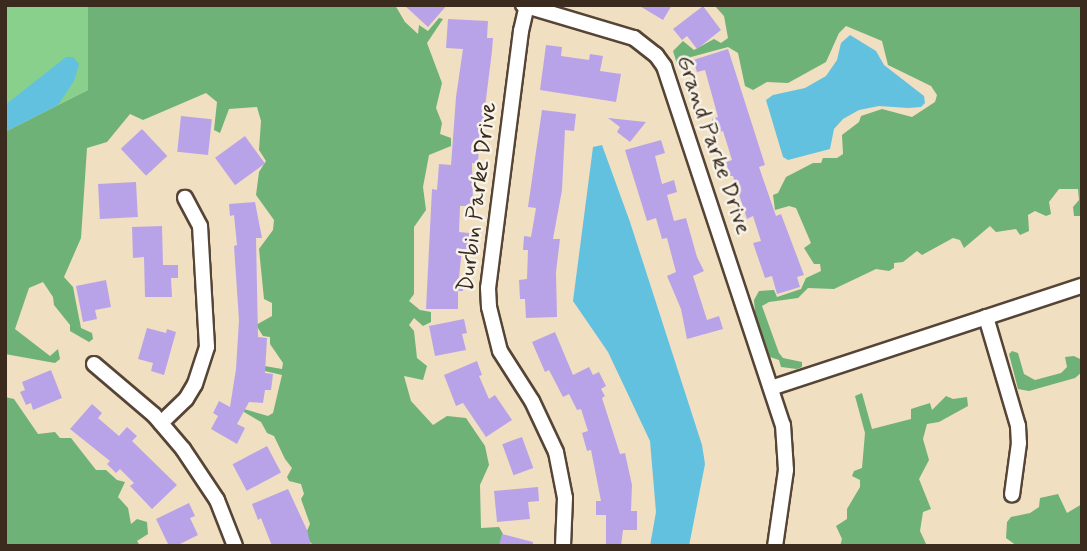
<!DOCTYPE html>
<style>
body{margin:0}
#map{position:relative;width:1087px;height:551px;overflow:hidden;background:#f0dfc0;font-family:Mynerve,sans-serif}
div>[style]{position:absolute}
.green>*{inset:0;background:#88d08c}
.forest>*{inset:0;background:#6eb278}
.water>*{inset:0;background:#61c1df}
.building>*{inset:0;background:#b9a3e8;transform-origin:0 0}
.roads{filter:drop-shadow(2px 0 #564536) drop-shadow(-2px 0 #564536) drop-shadow(0 2px #564536) drop-shadow(0 -2px #564536)}
.minor>*{height:14px;margin:-7px;padding:0 7px;transform-origin:7px;border-radius:7px;background:#fff}
span{translate:-50% -50%;white-space:nowrap;text-align:center;line-height:1.15;-webkit-text-stroke:5px #f7f3e8;paint-order:stroke}
.street-label{font-size:23px;color:#3b2a1e}
.frame{position:absolute;inset:0;border:7px solid #3b2a1e;pointer-events:none}
</style>
<div id="map">
<div class="green">
<i style="clip-path:polygon(5px 5px,88px 5px,88px 90px,5px 132px)"></i>
</div>
<div class="forest">
<i style="clip-path:polygon(88px 5px,395px 5px,405px 22px,418px 34px,419px 25px,428px 31px,439px 18px,443px 19px,427px 43px,442px 83px,436px 108px,442px 123px,440px 134px,451px 138px,451px 146px,429px 155px,423px 187px,426px 210px,414px 227px,414px 294px,409px 301px,420px 310px,431px 312px,431px 322px,423px 326px,414px 318px,409px 325px,414px 331px,417px 358px,427px 366px,423px 380px,404px 376px,411px 401px,433px 425px,447px 416px,466px 418px,485px 446px,489px 465px,480px 485px,481px 528px,499px 527px,503px 534px,500px 546px,314px 546px,308px 540px,307px 531px,310px 524px,301px 499px,304px 494px,301px 484px,289px 481px,287px 477px,292px 468px,285px 459px,274px 436px,267px 433px,261px 422px,244px 412px,244px 409px,268px 416px,273px 413px,282px 375px,243px 366px,246px 363px,282px 369px,283px 363px,270px 344px,270px 337px,263px 336px,256px 325px,272px 316px,272px 303px,264px 299px,259px 249px,273px 230px,274px 220px,256px 195px,259px 172px,266px 161px,259px 150px,261px 121px,257px 107px,229px 109px,220px 133px,214px 130px,217px 102px,206px 93px,143px 120px,130px 114px,107px 142px,87px 148px,81px 238px,64px 277px,73px 287px,81px 328px,92px 333px,93px 339px,89px 342px,70px 331px,70px 325px,54px 305px,53px 297px,43px 282px,29px 288px,15px 329px,50px 356px,58px 349px,60px 359px,55px 363px,5px 354px,5px 132px,88px 90px)"></i>
<i style="clip-path:polygon(714px 5px,1082px 5px,1082px 216px,1074px 216px,1073px 207px,1079px 200px,1078px 189px,1059px 189px,1049px 202px,1051px 214px,1046px 216px,1035px 211px,1028px 215px,1029px 231px,1020px 235px,1016px 229px,996px 232px,990px 226px,964px 248px,960px 240px,953px 238px,922px 255px,917px 251px,903px 262px,894px 263px,894px 268px,889px 271px,876px 269px,834px 289px,808px 288px,798px 298px,769px 302px,762px 306px,779px 353px,783px 358px,802px 362px,802px 367px,797px 369px,781px 367px,779px 360px,770px 357px,755px 313px,754px 300px,759px 291px,774px 290px,777px 297px,801px 289px,806px 278px,821px 271px,820px 264px,814px 264px,804px 248px,811px 243px,796px 208px,789px 206px,775px 210px,773px 195px,778px 193px,786px 177px,813px 163px,821px 163px,823px 158px,837px 158px,843px 154px,842px 135px,859px 122px,861px 116px,882px 109px,912px 117px,935px 102px,937px 95px,931px 86px,888px 65px,882px 41px,846px 26px,839px 33px,826px 62px,788px 83px,767px 82px,753px 90px,745px 86px,738px 53px,728px 47px,691px 57px,690px 64px,678px 67px,673px 51px,683px 41px,694px 50px,714px 39px,721px 43px,728px 38px,724px 16px)"></i>
<i style="clip-path:polygon(1012px 351px,1018px 353px,1024px 374px,1035px 380px,1061px 373px,1067px 367px,1065px 357px,1074px 356px,1082px 360px,1082px 372px,1075px 378px,1029px 391px,1018px 389px,1009px 354px)"></i>
<i style="clip-path:polygon(862px 393px,872px 429px,911px 419px,911px 409px,930px 403px,932px 410px,946px 396px,953px 399px,967px 397px,968px 406px,939px 422px,927px 424px,923px 439px,929px 460px,919px 479px,931px 509px,923px 512px,920px 531px,927px 546px,840px 546px,842px 539px,836px 526px,847px 519px,847px 509px,860px 487px,860px 480px,852px 476px,854px 471px,862px 468px,865px 433px,855px 396px)"></i>
<i style="clip-path:polygon(5px 397px,14px 399px,38px 434px,55px 432px,60px 438px,71px 438px,96px 470px,106px 470px,117px 480px,125px 482px,118px 497px,128px 508px,131px 524px,137px 519px,147px 522px,148px 534px,137px 541px,140px 546px,5px 546px)"></i>
<i style="clip-path:polygon(1058px 494px,1067px 513px,1082px 504px,1082px 546px,1017px 546px,1006px 538px,1007px 522px,1011px 517px,1030px 513px,1039px 507px,1040px 498px)"></i>
</div>
<div class="water">
<i style="clip-path:polygon(850px 35px,876px 51px,884px 65px,924px 96px,925px 103px,921px 107px,908px 108px,879px 106px,859px 110px,843px 119px,834px 129px,830px 149px,788px 160px,783px 157px,766px 100px,773px 95px,805px 88px,826px 76px,837px 60px,841px 43px)"></i>
<i style="clip-path:polygon(66px 57px,73px 57px,79px 64px,74px 81px,58px 105px,5px 132px,5px 105px)"></i>
<i style="clip-path:polygon(602px 145px,630px 222px,702px 445px,705px 464px,689px 546px,650px 546px,656px 512px,650px 441px,608px 352px,573px 301px,593px 147px)"></i>
</div>
<div class="building">
<i style="clip-path:polygon(404px 5px,447px 5px,428px 27px)"></i>
<i style="clip-path:polygon(638px 5px,672px 5px,663px 20px)"></i>
<i style="clip-path:polygon(703px 6px,721px 30px,697px 49px,687px 36px,682px 40px,673px 29px)"></i>
<i style="clip-path:polygon(448px 19px,488px 21px,487px 38px,493px 38px,492px 51px,483px 123px,480px 123px,478px 164px,472px 163px,473px 206px,460px 206px,459px 232px,469px 233px,468px 249px,462px 249px,459px 277px,463px 277px,463px 291px,458px 291px,458px 309px,426px 309px,432px 189px,437px 190px,439px 164px,451px 165px,456px 97px,463px 49px,446px 48px)"></i>
<i style="clip-path:polygon(546px 45px,562px 47px,561px 56px,589px 60px,590px 54px,603px 56px,600px 71px,621px 74px,616px 102px,540px 90px)"></i>
<i style="clip-path:polygon(728px 49px,765px 165px,759px 167px,776px 216px,781px 214px,804px 275px,797px 277px,800px 287px,777px 294px,772px 276px,765px 278px,753px 243px,761px 241px,753px 216px,747px 219px,733px 176px,730px 176px,726px 162px,732px 160px,723px 131px,716px 133px,712px 119px,718px 117px,705px 70px,697px 72px,693px 60px)"></i>
<i style="clip-path:polygon(542px 110px,576px 114px,574px 131px,565px 130px,562px 190px,553px 239px,560px 239px,556px 272px,557px 317px,526px 318px,525px 299px,520px 299px,519px 280px,527px 279px,528px 250px,523px 250px,524px 236px,531px 237px,536px 208px,528px 207px)"></i>
<i style="left:181px;top:116px;width:31px;height:36px;rotate:6deg"></i>
<i style="clip-path:polygon(608px 118px,646px 122px,630px 142px,617px 132px,620px 127px)"></i>
<i style="left:142px;top:129px;width:37px;height:29px;rotate:47deg"></i>
<i style="left:245px;top:136px;width:34px;height:37px;rotate:54deg"></i>
<i style="clip-path:polygon(661px 140px,665px 153px,655px 156px,662px 184px,674px 180px,677px 192px,667px 195px,674px 221px,686px 218px,697px 257px,704px 271px,693px 276px,707px 320px,719px 316px,723px 329px,687px 339px,681px 309px,667px 276px,676px 272px,667px 238px,662px 239px,656px 218px,647px 221px,625px 150px)"></i>
<i style="left:136px;top:182px;width:35px;height:38px;rotate:87deg"></i>
<i style="clip-path:polygon(255px 202px,262px 238px,256px 238px,258px 337px,267px 338px,265px 373px,273px 374px,271px 390px,265px 390px,263px 403px,249px 402px,237px 424px,245px 428px,237px 444px,211px 429px,218px 416px,213px 413px,219px 401px,230px 407px,236px 369px,239px 320px,234px 246px,237px 245px,234px 215px,230px 216px,229px 204px)"></i>
<i style="clip-path:polygon(162px 226px,163px 265px,178px 265px,178px 278px,171px 278px,172px 297px,145px 297px,144px 257px,133px 258px,132px 227px)"></i>
<i style="clip-path:polygon(106px 280px,111px 307px,95px 310px,97px 319px,83px 322px,76px 286px)"></i>
<i style="clip-path:polygon(464px 319px,467px 333px,462px 334px,466px 350px,435px 356px,429px 326px)"></i>
<i style="clip-path:polygon(147px 328px,166px 333px,167px 329px,176px 332px,164px 375px,151px 371px,153px 363px,138px 359px)"></i>
<i style="clip-path:polygon(555px 332px,573px 375px,589px 367px,593px 375px,599px 372px,606px 386px,601px 389px,605px 396px,602px 398px,620px 454px,625px 453px,632px 485px,631px 511px,637px 511px,637px 530px,623px 530px,621px 546px,606px 546px,606px 515px,596px 515px,596px 501px,601px 501px,591px 450px,587px 451px,582px 433px,588px 431px,581px 409px,577px 410px,569px 394px,563px 397px,549px 370px,545px 372px,532px 342px)"></i>
<i style="clip-path:polygon(477px 361px,482px 375px,479px 376px,489px 399px,495px 395px,512px 420px,486px 437px,463px 403px,456px 406px,444px 375px)"></i>
<i style="clip-path:polygon(51px 370px,62px 398px,33px 410px,31px 403px,26px 405px,20px 392px,25px 390px,22px 382px)"></i>
<i style="clip-path:polygon(92px 404px,102px 413px,98px 418px,119px 436px,127px 427px,137px 436px,132px 441px,177px 485px,152px 509px,130px 486px,134px 483px,120px 469px,116px 473px,107px 464px,110px 461px,70px 429px)"></i>
<i style="left:522px;top:437px;width:33px;height:21px;rotate:70deg"></i>
<i style="left:267px;top:446px;width:30px;height:39px;rotate:62deg"></i>
<i style="clip-path:polygon(538px 487px,539px 501px,528px 502px,530px 519px,497px 522px,494px 491px)"></i>
<i style="clip-path:polygon(288px 489px,307px 530px,311px 546px,272px 546px,261px 518px,258px 520px,252px 504px)"></i>
<i style="clip-path:polygon(189px 503px,195px 516px,190px 518px,198px 535px,176px 546px,169px 546px,156px 519px)"></i>
<i style="clip-path:polygon(502px 534px,533px 542px,533px 546px,499px 546px)"></i>
</div>
<div class="roads">
<div class="minor">
<i style="left:523px;top:5px;width:116px;rotate:16.6deg"></i>
<i style="left:634px;top:38px;width:28px;rotate:38deg"></i>
<i style="left:656px;top:55px;width:14px;rotate:54deg"></i>
<i style="left:664px;top:66px;width:378px;rotate:71.7deg"></i>
<i style="left:783px;top:425px;width:45px;rotate:86.2deg"></i>
<i style="left:786px;top:470px;width:77px;rotate:98.2deg"></i>
<i style="left:527px;top:5px;width:27px;rotate:103deg"></i>
<i style="left:521px;top:31px;width:259px;rotate:97.3deg"></i>
<i style="left:488px;top:288px;width:19px;rotate:87deg"></i>
<i style="left:489px;top:307px;width:45px;rotate:76deg"></i>
<i style="left:500px;top:351px;width:59px;rotate:57.4deg"></i>
<i style="left:532px;top:401px;width:56px;rotate:64.8deg"></i>
<i style="left:556px;top:452px;width:47px;rotate:78.9deg"></i>
<i style="left:565px;top:498px;width:48px;rotate:92.4deg"></i>
<i style="left:986px;top:317px;width:114px;rotate:73.6deg"></i>
<i style="left:1018px;top:426px;width:17px;rotate:87deg"></i>
<i style="left:1019px;top:443px;width:52px;rotate:97.7deg"></i>
<i style="left:94px;top:364px;width:79px;rotate:40.4deg"></i>
<i style="left:154px;top:415px;width:45px;rotate:49.5deg"></i>
<i style="left:183px;top:449px;width:61px;rotate:56.3deg"></i>
<i style="left:217px;top:500px;width:49px;rotate:68.6deg"></i>
<i style="left:771px;top:388px;width:327px;rotate:-18.2deg"></i>
<i style="left:161px;top:423px;width:35px;rotate:-44deg"></i>
<i style="left:186px;top:399px;width:17px;rotate:-59deg"></i>
<i style="left:195px;top:384px;width:39px;rotate:-72deg"></i>
<i style="left:207px;top:347px;width:121px;rotate:-93.3deg"></i>
<i style="left:200px;top:226px;width:32px;rotate:-118deg"></i>
</div>
</div>
<div class="street-label">
<span style="left:713px;top:145px;rotate:71deg">Grand Parke Drive</span>
<span style="left:478px;top:197px;rotate:-83deg">Durbin Parke Drive</span>
</div>
<div class="frame"></div>
</div>
